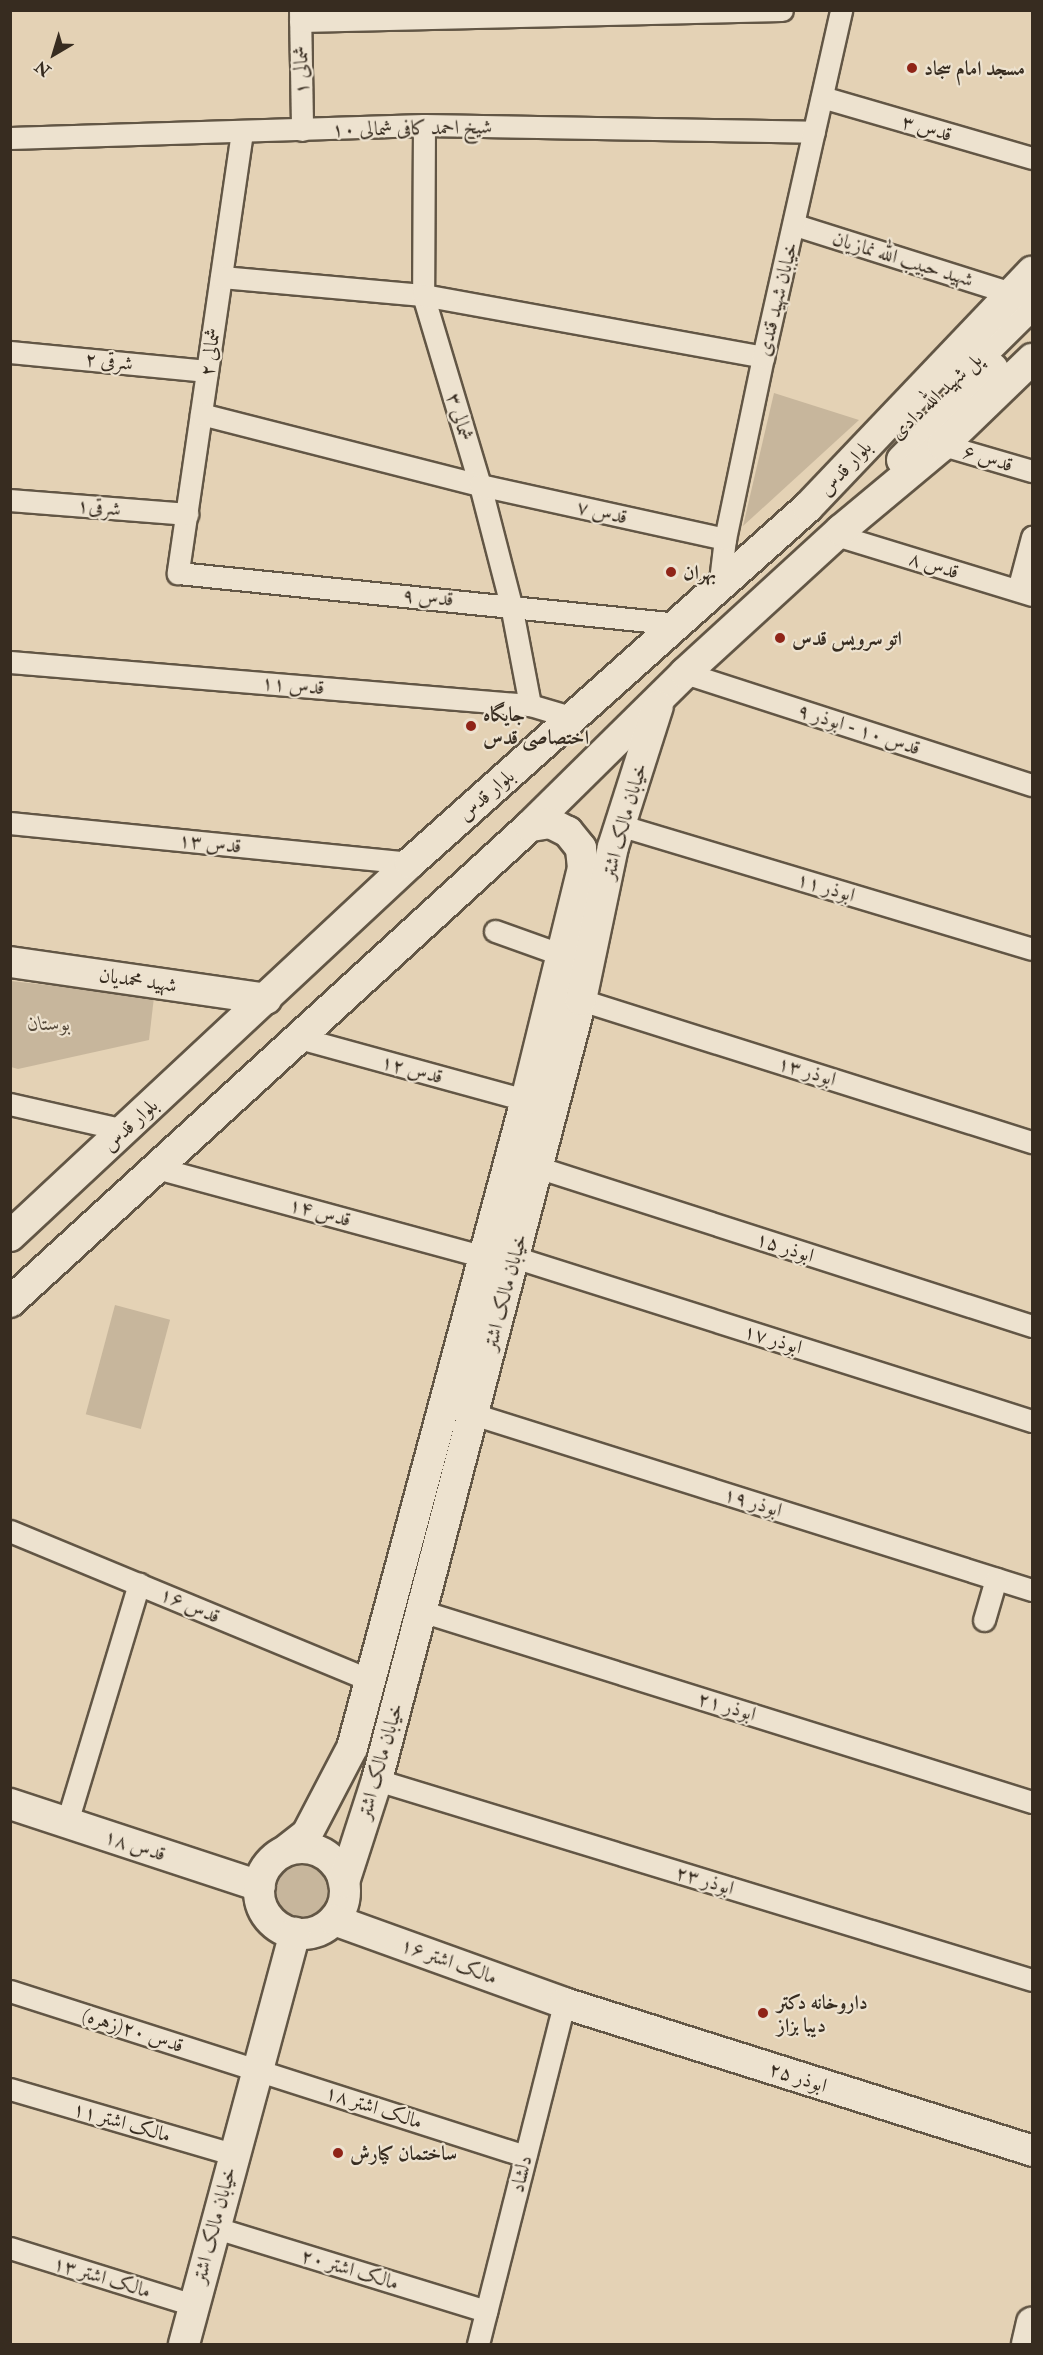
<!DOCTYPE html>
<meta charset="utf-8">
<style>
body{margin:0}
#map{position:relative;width:1043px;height:2355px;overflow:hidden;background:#e4d2b5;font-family:"IM FELL Double Pica",Amiri,serif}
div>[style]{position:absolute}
.green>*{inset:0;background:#c7b69c;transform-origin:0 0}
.round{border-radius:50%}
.roads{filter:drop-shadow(2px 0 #625645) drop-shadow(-2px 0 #625645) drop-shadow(0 2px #625645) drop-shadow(0 -2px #625645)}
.street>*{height:21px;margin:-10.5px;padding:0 10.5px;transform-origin:10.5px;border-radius:10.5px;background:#ede2cf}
.secondary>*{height:30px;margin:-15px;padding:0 15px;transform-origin:15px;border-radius:15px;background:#ede2cf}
.secondary>.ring{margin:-15px;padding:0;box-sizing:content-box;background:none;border:30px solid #ede2cf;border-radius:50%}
.dots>*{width:16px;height:16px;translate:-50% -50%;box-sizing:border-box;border:3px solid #ede2cf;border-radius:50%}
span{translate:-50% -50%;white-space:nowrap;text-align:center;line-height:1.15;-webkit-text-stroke:4.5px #ede2cf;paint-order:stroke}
.poi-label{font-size:20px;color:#372c20;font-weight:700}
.left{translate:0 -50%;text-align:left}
.street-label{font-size:20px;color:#372c20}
.park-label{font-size:20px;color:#544839;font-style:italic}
.frame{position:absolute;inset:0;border:12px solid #372c20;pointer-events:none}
.north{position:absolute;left:24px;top:24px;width:60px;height:60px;-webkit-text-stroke:4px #ede2cf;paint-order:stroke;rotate:218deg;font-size:16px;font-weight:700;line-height:24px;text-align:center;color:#372c20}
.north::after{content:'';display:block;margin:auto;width:21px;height:27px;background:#372c20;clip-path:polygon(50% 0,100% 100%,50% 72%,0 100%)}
</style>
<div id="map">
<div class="green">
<i style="clip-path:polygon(774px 393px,859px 420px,743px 526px)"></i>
<i style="clip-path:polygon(11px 981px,154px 997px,149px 1040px,18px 1069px,11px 1067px)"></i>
<i style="left:115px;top:1305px;width:57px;height:113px;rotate:15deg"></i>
<i class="round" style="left:270px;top:1861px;width:60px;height:60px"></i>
</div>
<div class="roads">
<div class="street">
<i style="left:300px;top:10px;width:120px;rotate:89deg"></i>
<i style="left:300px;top:21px;width:482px;rotate:-1.3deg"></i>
<i style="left:822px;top:97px;width:219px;rotate:16.2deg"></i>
<i style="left:424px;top:125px;width:170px;rotate:90.3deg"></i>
<i style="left:423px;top:295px;width:198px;rotate:73.3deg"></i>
<i style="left:480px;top:485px;width:124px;rotate:75.5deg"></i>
<i style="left:511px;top:605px;width:102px;rotate:79.2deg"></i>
<i style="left:242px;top:132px;width:446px;rotate:98.3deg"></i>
<i style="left:178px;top:573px;width:503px;rotate:5.82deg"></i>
<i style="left:10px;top:138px;width:414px;rotate:-1.8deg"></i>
<i style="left:424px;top:125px;width:390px;rotate:1deg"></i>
<i style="left:795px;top:225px;width:226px;rotate:17.5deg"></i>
<i style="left:221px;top:277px;width:203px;rotate:5.1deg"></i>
<i style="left:423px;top:295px;width:346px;rotate:10.3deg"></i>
<i style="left:10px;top:352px;width:198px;rotate:5.5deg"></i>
<i style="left:201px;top:414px;width:288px;rotate:14.3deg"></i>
<i style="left:480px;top:485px;width:251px;rotate:12.4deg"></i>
<i style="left:943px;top:445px;width:93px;rotate:16.3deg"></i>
<i style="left:10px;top:500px;width:178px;rotate:4.5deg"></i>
<i style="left:836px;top:535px;width:205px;rotate:17deg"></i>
<i style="left:719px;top:589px;width:50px;rotate:-83.2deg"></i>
<i style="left:725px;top:539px;width:186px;rotate:-78.2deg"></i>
<i style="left:763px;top:357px;width:356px;rotate:-77.3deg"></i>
<i style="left:1018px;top:590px;width:55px;rotate:-75.2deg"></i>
<i style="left:10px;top:662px;width:522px;rotate:4.73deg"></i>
<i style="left:530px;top:705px;width:46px;rotate:16.5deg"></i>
<i style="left:685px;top:673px;width:365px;rotate:17.9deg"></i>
<i style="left:10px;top:823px;width:402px;rotate:5.7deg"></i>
<i style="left:619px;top:825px;width:431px;rotate:16.7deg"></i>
<i style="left:495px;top:931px;width:71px;rotate:19.7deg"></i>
<i style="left:581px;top:1000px;width:473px;rotate:17.5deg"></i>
<i style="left:299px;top:1038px;width:235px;rotate:15.3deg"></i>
<i style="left:10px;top:1104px;width:117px;rotate:12.8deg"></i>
<i style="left:537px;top:1167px;width:520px;rotate:17.81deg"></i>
<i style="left:157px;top:1168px;width:339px;rotate:15.2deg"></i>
<i style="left:514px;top:1257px;width:543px;rotate:17.57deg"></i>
<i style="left:473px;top:1414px;width:586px;rotate:17.48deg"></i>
<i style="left:10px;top:1531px;width:390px;rotate:22.5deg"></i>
<i style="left:421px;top:1611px;width:640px;rotate:17.36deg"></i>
<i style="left:984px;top:1620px;width:43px;rotate:-73.7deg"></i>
<i style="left:377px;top:1780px;width:685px;rotate:16.98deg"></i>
<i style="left:67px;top:1822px;width:249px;rotate:-73.2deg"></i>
<i style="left:10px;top:1991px;width:541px;rotate:17.76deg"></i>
<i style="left:10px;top:2089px;width:232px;rotate:16.3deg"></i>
<i style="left:213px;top:2227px;width:286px;rotate:17.1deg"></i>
<i style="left:10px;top:2248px;width:192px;rotate:17.3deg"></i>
<i style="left:478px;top:2344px;width:352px;rotate:-75.8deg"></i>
</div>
<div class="secondary">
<i style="left:959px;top:376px;width:103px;rotate:-44.6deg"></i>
<i style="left:902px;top:460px;width:129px;rotate:-45.3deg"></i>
<i style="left:10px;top:962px;width:259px;rotate:8.2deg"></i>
<i style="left:10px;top:1236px;width:547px;rotate:-43deg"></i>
<i style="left:410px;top:863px;width:534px;rotate:-41.81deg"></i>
<i style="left:808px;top:507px;width:325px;rotate:-46.4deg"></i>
<i style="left:10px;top:1302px;width:705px;rotate:-42.47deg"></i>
<i style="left:530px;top:826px;width:218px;rotate:-44.6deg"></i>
<i style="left:685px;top:673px;width:212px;rotate:-42.5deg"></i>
<i style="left:841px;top:530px;width:133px;rotate:-39.8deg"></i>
<i style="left:943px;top:445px;width:124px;rotate:-44deg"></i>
<i style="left:10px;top:1804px;width:263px;rotate:18.2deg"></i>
<i class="ring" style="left:259px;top:1848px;width:56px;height:56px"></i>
<i style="left:285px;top:1851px;width:28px;rotate:-38deg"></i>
<i style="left:307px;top:1834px;width:97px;rotate:-62.4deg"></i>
<i style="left:352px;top:1748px;width:671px;rotate:-74.97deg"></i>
<i style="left:526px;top:1100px;width:239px;rotate:-76.2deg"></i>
<i style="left:583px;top:868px;width:20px;rotate:-96deg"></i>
<i style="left:581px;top:848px;width:21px;rotate:-129deg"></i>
<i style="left:568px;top:832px;width:20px;rotate:-153deg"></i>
<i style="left:550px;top:823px;width:20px;rotate:171deg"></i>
<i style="left:344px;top:1882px;width:107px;rotate:-72.1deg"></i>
<i style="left:377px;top:1780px;width:806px;rotate:-75.34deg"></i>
<i style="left:581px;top:1000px;width:156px;rotate:-78.2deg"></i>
<i style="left:613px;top:847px;width:148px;rotate:-72.3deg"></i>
<i style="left:334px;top:1920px;width:245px;rotate:19.8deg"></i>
<i style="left:564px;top:2003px;width:491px;rotate:17.5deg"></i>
<i style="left:184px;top:2344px;width:426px;rotate:-74.9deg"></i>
<i style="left:1027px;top:2344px;width:22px;rotate:-77deg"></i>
</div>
</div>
<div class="dots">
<i style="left:912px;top:68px;background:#8f2418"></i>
<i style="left:671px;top:572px;background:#8f2418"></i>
<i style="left:780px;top:638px;background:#8f2418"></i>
<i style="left:471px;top:726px;background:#8f2418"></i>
<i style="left:763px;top:2013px;background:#8f2418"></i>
<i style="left:338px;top:2153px;background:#8f2418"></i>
</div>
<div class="poi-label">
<span class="left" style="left:924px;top:68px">مسجد امام سجاد</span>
<span class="left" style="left:683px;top:572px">بهران</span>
<span class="left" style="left:792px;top:638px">اتو سرویس قدس</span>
<span class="left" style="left:483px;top:726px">جایگاه<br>اختصاصی قدس</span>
<span class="left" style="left:777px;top:2014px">داروخانه دکتر<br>دیبا بزاز</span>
<span class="left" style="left:350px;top:2153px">ساختمان کیارش</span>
</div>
<div class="street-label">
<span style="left:301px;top:70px;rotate:-91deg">۱ شمالی</span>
<span style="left:412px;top:128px;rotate:-1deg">شیخ احمد کافی شمالی ۱۰</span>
<span style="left:927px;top:128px;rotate:16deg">قدس ۳</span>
<span style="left:903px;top:259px;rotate:17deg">شهید حبیب الله نمازیان</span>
<span style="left:777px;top:299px;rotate:-76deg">خیابان شهید قندی</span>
<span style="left:210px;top:352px;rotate:-82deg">شمالی ۲</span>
<span style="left:109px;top:361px;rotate:6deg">شرقی ۲</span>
<span style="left:936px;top:396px;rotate:-43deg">پل شهید الله دادی</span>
<span style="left:460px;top:417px;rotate:73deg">شمالی ۳</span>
<span style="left:988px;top:458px;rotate:17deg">قدس ۶</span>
<span style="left:845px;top:468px;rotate:-47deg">بلوار قدس</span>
<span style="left:99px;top:507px;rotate:5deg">شرقی۱</span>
<span style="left:602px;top:512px;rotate:12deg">قدس ۷</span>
<span style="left:934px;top:565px;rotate:17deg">قدس ۸</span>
<span style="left:428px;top:597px;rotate:5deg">قدس ۹</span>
<span style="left:293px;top:685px;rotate:5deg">قدس ۱۱</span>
<span style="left:859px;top:729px;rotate:18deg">قدس ۱۰ - ابوذر ۹</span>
<span style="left:486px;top:795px;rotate:-41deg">بلوار قدس</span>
<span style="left:624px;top:821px;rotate:-74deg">خیابان مالک اشتر</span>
<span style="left:210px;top:843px;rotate:6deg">قدس ۱۳</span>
<span style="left:826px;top:887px;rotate:17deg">ابوذر ۱۱</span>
<span style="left:138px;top:980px;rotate:8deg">شهید محمدیان</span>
<span style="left:412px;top:1069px;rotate:15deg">قدس ۱۲</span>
<span style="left:807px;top:1071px;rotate:17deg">ابوذر ۱۳</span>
<span style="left:130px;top:1125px;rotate:-43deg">بلوار قدس</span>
<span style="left:320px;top:1212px;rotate:15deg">قدس ۱۴</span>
<span style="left:785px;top:1247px;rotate:18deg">ابوذر ۱۵</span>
<span style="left:505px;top:1292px;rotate:-75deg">خیابان مالک اشتر</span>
<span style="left:773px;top:1339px;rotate:17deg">ابوذر ۱۷</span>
<span style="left:753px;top:1502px;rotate:17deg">ابوذر ۱۹</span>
<span style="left:190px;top:1605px;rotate:23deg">قدس ۱۶</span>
<span style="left:727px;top:1706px;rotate:17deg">ابوذر ۲۱</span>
<span style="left:380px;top:1761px;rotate:-74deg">خیابان مالک اشتر</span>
<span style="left:135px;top:1845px;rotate:18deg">قدس ۱۸</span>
<span style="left:705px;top:1880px;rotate:17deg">ابوذر ۲۳</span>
<span style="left:449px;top:1961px;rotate:20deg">مالک اشتر ۱۶</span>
<span style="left:133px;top:2030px;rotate:18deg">قدس ۲۰(زهره)</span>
<span style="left:798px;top:2077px;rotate:18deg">ابوذر ۲۵</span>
<span style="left:374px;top:2107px;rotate:18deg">مالک اشتر ۱۸</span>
<span style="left:122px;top:2122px;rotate:16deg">مالک اشتر ۱۱</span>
<span style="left:521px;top:2174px;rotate:-76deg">دلشاد</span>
<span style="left:214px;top:2225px;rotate:-75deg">خیابان مالک اشتر</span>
<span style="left:350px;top:2269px;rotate:17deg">مالک اشتر ۲۰</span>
<span style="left:102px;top:2277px;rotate:17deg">مالک اشتر ۱۳</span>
</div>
<div class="park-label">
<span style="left:49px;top:1023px">بوستان</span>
</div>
<div class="frame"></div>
<div class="north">N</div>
</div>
